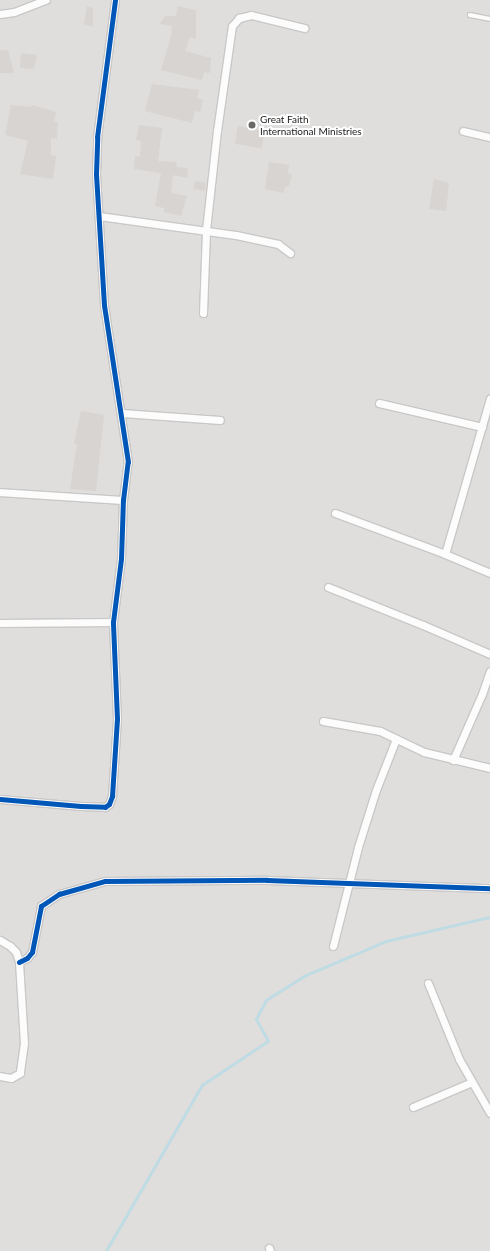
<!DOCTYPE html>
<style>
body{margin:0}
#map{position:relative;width:490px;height:1251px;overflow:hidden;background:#f0eeeb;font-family:Lato,sans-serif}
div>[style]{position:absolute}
.residential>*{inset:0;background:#dfdedc;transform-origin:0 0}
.stream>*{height:2.5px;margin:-1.25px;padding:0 1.25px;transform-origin:1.25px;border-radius:1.25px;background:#bfdbe3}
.building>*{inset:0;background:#d7d4d2;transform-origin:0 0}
.roads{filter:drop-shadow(1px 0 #c9c8c7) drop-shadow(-1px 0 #c9c8c7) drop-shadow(0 1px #c9c8c7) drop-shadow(0 -1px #c9c8c7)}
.service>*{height:3.5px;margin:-1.75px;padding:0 1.75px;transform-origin:1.75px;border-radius:1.75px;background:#fdfcfc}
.minor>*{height:7px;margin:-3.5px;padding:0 3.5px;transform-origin:3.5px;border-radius:3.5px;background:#fdfcfc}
.cycleway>*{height:5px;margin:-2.5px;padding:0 2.5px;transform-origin:2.5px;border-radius:2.5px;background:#0057b8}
.dots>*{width:11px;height:11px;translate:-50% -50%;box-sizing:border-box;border:2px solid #fff;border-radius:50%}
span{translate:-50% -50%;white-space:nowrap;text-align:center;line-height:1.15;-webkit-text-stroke:4px #fff;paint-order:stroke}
.poi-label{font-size:10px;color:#222}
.left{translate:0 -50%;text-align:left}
</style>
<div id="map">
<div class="residential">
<i style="left:0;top:0;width:490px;height:1251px"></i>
</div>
<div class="stream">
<i style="left:106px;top:1251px;width:192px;rotate:-60deg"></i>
<i style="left:202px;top:1085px;width:79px;rotate:-33.7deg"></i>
<i style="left:268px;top:1041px;width:25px;rotate:-119deg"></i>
<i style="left:256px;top:1019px;width:21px;rotate:-62deg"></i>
<i style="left:266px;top:1000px;width:45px;rotate:-32.3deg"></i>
<i style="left:304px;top:976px;width:89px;rotate:-23.1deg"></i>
<i style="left:386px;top:941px;width:107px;rotate:-13deg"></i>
</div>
<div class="building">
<i style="clip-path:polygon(87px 6px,93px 8px,93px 27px,84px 24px)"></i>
<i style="clip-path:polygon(178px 6px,196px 10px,196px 39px,190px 37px,185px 51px,211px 58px,210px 73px,204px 72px,202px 80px,161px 70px,172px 33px,171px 33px,172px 26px,160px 24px,165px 16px,176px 16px)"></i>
<i style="clip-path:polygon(0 50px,8px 50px,14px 73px,0 73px)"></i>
<i style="clip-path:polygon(21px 53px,37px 55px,34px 69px,20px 68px)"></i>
<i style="clip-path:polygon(152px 84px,199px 90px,197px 98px,203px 100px,200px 112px,195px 111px,192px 123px,145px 111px)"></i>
<i style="clip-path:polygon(11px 105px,32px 107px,32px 105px,56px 112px,54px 121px,58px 122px,57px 139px,51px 138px,51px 155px,56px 156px,53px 179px,20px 174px,28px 141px,5px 135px)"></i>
<i style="clip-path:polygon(139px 125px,162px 128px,158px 161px,176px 162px,177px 167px,188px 168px,187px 178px,173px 175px,171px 193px,187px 196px,181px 216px,164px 212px,164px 208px,155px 206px,161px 173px,134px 169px,135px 156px,140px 157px,141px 141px,136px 140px)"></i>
<i style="left:238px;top:126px;width:27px;height:18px;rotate:10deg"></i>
<i style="clip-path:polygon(269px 162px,289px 165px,288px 173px,292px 175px,289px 186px,285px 187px,284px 193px,265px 189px)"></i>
<i style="clip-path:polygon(434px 179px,449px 183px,446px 211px,429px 209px)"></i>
<i style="left:195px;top:181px;width:11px;height:8px;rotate:10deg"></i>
<i style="clip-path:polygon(81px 411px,104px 415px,96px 491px,70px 489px,77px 444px,74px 443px)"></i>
</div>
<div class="roads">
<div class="service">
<i style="left:470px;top:15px;width:20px;rotate:11deg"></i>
</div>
<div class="minor">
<i style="left:0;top:14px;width:14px;rotate:-8deg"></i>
<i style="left:14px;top:12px;width:34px;rotate:-21deg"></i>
<i style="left:463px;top:131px;width:28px;rotate:13deg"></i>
<i style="left:99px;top:216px;width:138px;rotate:7.9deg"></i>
<i style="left:236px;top:235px;width:43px;rotate:12.1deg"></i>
<i style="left:278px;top:244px;width:15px;rotate:37deg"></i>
<i style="left:203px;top:313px;width:83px;rotate:-87.9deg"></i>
<i style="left:206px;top:230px;width:100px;rotate:-83.7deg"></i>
<i style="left:217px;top:131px;width:106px;rotate:-81.9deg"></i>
<i style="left:232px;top:26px;width:11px;rotate:-49deg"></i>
<i style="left:239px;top:18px;width:12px;rotate:-14deg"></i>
<i style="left:251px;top:15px;width:55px;rotate:13.8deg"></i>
<i style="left:379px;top:403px;width:106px;rotate:13.1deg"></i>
<i style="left:122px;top:413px;width:98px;rotate:4.1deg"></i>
<i style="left:0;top:492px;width:123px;rotate:3.7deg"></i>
<i style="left:335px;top:513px;width:117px;rotate:20.4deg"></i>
<i style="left:445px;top:554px;width:49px;rotate:22.9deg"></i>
<i style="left:445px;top:554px;width:162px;rotate:-73.9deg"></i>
<i style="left:328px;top:587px;width:102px;rotate:21.8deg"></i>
<i style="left:423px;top:625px;width:73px;rotate:23.4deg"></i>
<i style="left:0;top:623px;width:113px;rotate:-0.5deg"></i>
<i style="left:323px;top:721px;width:58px;rotate:10deg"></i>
<i style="left:380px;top:731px;width:49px;rotate:25.5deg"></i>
<i style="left:424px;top:752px;width:68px;rotate:13.6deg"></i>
<i style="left:453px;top:760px;width:72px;rotate:-66.3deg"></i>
<i style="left:482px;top:694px;width:24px;rotate:-71deg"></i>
<i style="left:0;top:799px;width:81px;rotate:4.9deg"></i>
<i style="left:81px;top:806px;width:24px;rotate:2deg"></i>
<i style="left:105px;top:807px;width:5px;rotate:-37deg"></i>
<i style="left:109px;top:804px;width:9px;rotate:-69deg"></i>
<i style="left:112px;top:796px;width:77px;rotate:-86.3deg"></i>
<i style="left:117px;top:719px;width:97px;rotate:-92.4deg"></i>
<i style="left:113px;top:622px;width:64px;rotate:-82.8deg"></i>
<i style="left:121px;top:559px;width:59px;rotate:-88.1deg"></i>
<i style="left:123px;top:500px;width:38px;rotate:-83deg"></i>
<i style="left:128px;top:462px;width:159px;rotate:-98.7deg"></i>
<i style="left:104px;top:305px;width:131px;rotate:-93.5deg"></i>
<i style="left:96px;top:174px;width:37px;rotate:-88deg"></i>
<i style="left:97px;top:137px;width:138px;rotate:-82.5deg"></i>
<i style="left:0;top:940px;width:12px;rotate:31deg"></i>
<i style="left:10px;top:946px;width:8px;rotate:45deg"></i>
<i style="left:16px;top:952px;width:10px;rotate:73deg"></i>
<i style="left:19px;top:962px;width:81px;rotate:86.5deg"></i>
<i style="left:24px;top:1043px;width:30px;rotate:98deg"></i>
<i style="left:20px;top:1073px;width:10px;rotate:151deg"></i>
<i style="left:11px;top:1078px;width:11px;rotate:-170deg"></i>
<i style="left:333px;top:946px;width:102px;rotate:-75.8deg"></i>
<i style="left:358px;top:847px;width:60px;rotate:-72.5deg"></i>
<i style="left:376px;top:790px;width:55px;rotate:-68.6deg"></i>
<i style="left:19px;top:962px;width:9px;rotate:-27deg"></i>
<i style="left:27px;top:958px;width:8px;rotate:-50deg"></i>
<i style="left:32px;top:952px;width:47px;rotate:-78.9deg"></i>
<i style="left:41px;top:906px;width:22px;rotate:-34deg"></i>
<i style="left:59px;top:894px;width:48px;rotate:-15.8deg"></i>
<i style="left:105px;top:881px;width:162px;rotate:-0.4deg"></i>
<i style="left:267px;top:880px;width:223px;rotate:2.1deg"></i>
<i style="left:428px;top:983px;width:82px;rotate:67.8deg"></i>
<i style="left:459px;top:1059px;width:62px;rotate:60.1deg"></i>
<i style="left:413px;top:1107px;width:64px;rotate:-23deg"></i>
<i style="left:269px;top:1248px;width:3px;rotate:72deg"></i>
</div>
</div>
<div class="cycleway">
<i style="left:0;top:799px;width:81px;rotate:4.9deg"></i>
<i style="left:81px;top:806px;width:24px;rotate:2deg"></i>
<i style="left:105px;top:807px;width:5px;rotate:-37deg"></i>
<i style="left:109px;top:804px;width:9px;rotate:-69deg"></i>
<i style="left:112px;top:796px;width:77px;rotate:-86.3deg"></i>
<i style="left:117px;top:719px;width:97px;rotate:-92.4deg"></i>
<i style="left:113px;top:622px;width:64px;rotate:-82.8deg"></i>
<i style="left:121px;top:559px;width:59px;rotate:-88.1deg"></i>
<i style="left:123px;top:500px;width:38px;rotate:-83deg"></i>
<i style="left:128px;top:462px;width:159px;rotate:-98.7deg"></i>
<i style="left:104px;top:305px;width:131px;rotate:-93.5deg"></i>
<i style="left:96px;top:174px;width:37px;rotate:-88deg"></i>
<i style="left:97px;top:137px;width:138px;rotate:-82.5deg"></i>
<i style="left:19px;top:962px;width:9px;rotate:-27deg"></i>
<i style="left:27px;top:958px;width:8px;rotate:-50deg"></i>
<i style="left:32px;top:952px;width:47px;rotate:-78.9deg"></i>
<i style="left:41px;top:906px;width:22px;rotate:-34deg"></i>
<i style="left:59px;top:894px;width:48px;rotate:-15.8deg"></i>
<i style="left:105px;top:881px;width:162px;rotate:-0.4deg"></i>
<i style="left:267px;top:880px;width:223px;rotate:2.1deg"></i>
</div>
<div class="dots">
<i style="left:252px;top:125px;background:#6a6968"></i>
</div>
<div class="poi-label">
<span class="left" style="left:260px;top:125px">Great Faith<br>International Ministries</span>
</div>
</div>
